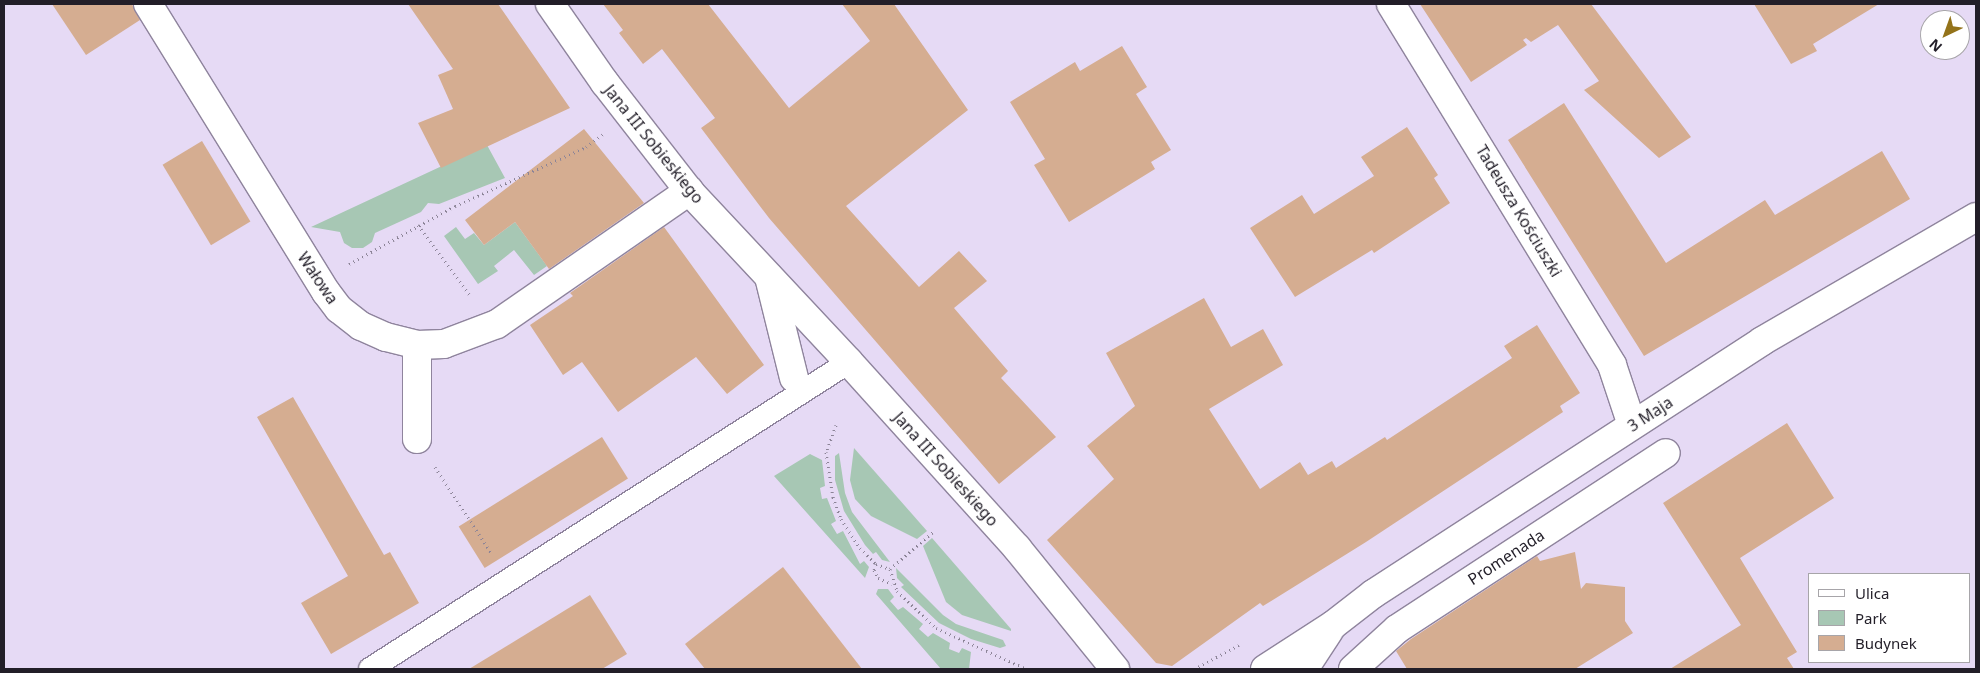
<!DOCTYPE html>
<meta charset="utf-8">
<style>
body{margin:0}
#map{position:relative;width:1980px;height:673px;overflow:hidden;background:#e6daf5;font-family:"Noto Sans",sans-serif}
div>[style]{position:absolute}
.green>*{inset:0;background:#a7c7b4}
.building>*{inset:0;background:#d5ad91;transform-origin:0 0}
.path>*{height:3px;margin-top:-1.5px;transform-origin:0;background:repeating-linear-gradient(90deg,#8c8497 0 1px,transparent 0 5px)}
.roads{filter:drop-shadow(1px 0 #8f849d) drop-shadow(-1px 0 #8f849d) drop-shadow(0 1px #8f849d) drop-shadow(0 -1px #8f849d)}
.service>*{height:22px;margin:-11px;padding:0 11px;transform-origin:11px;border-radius:11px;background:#fff}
.pedestrian>*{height:28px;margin:-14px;padding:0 14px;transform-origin:14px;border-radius:14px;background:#fff}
.minor>*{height:28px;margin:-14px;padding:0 14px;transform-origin:14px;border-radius:14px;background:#fff}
.tertiary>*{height:28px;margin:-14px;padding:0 14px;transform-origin:14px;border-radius:14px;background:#fff}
span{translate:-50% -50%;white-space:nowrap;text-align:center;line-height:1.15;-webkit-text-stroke:5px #fff;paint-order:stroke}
.street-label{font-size:16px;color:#221e28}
.frame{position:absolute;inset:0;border:5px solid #221e28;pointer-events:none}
.legend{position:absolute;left:1808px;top:573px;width:162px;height:90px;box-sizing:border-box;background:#fff;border:1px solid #a7a5a9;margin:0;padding:6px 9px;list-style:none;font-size:15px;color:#221e28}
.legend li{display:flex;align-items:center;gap:10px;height:25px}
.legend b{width:25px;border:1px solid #a7a5a9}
.north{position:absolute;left:1920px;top:10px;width:50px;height:50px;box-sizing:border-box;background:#fff;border:1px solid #a7a5a9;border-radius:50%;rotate:222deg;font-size:14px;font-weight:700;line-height:20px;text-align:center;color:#221e28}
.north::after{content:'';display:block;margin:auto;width:18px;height:22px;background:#94731a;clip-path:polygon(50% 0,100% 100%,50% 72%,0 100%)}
</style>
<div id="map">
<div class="green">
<i style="clip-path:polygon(487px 145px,505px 178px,439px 204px,428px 203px,421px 212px,375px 233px,372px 242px,363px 248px,352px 248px,344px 243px,340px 232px,311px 227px)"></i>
<i style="clip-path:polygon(515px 222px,547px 266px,534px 275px,514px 250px,494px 266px,498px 271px,478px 284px,444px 236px,456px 227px,465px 239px,474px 233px,484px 245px)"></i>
<i style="clip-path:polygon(854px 448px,927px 531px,917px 539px,871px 516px,855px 499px,850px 480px)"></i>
<i style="clip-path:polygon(839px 453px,845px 493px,852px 512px,890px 562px,882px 560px,876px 552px,873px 554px,865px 545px,844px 511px,835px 480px,835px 456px)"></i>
<i style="clip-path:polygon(810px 454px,822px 460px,825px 486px,820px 488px,822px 499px,827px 498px,836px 521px,831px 524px,837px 534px,843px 531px,860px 564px,864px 561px,869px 567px,865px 578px,774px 476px)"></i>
<i style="clip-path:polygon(932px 538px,1011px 629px,1011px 631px,962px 615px,946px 602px,923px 546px)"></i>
<i style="clip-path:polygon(896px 568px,943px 615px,956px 624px,1003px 640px,1006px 646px,1000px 648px,971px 639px,939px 623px,901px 587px,904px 585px,897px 578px)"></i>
<i style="clip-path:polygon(878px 589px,888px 589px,894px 597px,890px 601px,898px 610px,903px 607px,923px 624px,919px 629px,928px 637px,933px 633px,950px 643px,949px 649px,959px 653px,962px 648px,971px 652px,969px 669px,941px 669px,876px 594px)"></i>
</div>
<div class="building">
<i style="clip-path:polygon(52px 4px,132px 4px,140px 20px,86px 55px)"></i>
<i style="clip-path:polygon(408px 4px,498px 4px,570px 108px,441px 168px,418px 123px,453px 109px,438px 75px,453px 69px)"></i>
<i style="clip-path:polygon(603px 4px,708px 4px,789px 108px,870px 41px,842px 4px,894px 4px,968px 110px,846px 206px,919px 287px,959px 251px,987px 281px,954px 308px,1008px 371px,1001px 378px,1056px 437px,999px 484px,769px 218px,701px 128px,715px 118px,662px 49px,643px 64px,619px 33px,623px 30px)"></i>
<i style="clip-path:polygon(1420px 4px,1591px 4px,1691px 137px,1659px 158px,1584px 90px,1599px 81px,1558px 25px,1531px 42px,1526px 38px,1523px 40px,1527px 45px,1471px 82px)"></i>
<i style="clip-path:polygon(1754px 4px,1879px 4px,1813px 44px,1817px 51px,1791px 64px)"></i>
<i style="clip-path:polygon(1122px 46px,1147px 87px,1136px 94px,1171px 150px,1151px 162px,1155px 169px,1069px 222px,1034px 165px,1045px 159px,1010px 102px,1075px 62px,1080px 71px)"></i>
<i style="clip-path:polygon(1564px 103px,1666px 263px,1765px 200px,1775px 215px,1882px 151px,1910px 199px,1644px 356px,1508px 140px)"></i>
<i style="clip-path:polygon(1407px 127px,1438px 175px,1434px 178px,1450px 203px,1374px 253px,1372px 250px,1295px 297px,1250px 228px,1302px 195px,1314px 214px,1374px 176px,1361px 157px)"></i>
<i style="clip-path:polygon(584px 129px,644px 203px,549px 269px,515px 222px,484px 245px,465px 220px)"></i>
<i style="left:202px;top:141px;width:94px;height:46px;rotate:59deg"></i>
<i style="clip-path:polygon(664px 227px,764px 365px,727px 394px,696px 357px,618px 412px,582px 362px,563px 375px,530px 325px,573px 296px,570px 293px)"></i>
<i style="clip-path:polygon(1204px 298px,1231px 347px,1263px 329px,1283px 365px,1209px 409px,1260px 489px,1300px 462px,1308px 475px,1332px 461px,1336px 468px,1385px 437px,1387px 440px,1512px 358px,1504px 346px,1537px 325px,1580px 393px,1560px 406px,1563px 412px,1366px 542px,1263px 606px,1260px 603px,1172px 666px,1156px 663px,1047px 540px,1114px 479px,1087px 446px,1135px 406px,1106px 353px)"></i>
<i style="clip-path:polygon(293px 397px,384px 555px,390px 552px,419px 603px,331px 654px,301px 603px,348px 576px,257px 417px)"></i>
<i style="clip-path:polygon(1787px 423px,1834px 498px,1740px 558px,1797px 652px,1787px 658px,1794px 669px,1670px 669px,1741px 625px,1663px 503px)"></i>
<i style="left:602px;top:437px;width:49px;height:169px;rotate:58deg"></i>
<i style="clip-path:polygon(1575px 552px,1581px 589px,1586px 583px,1625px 587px,1625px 621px,1633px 633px,1575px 669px,1407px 669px,1396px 651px,1411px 639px,1537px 556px,1540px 561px)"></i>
<i style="clip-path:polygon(783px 567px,862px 669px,705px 669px,685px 644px)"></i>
<i style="clip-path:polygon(590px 595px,627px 654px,602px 669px,469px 669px)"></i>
</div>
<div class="path">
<i style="left:418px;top:225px;width:89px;rotate:53.6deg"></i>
<i style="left:349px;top:264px;width:121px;rotate:-28.7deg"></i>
<i style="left:455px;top:206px;width:144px;rotate:-24.2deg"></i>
<i style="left:586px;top:147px;width:21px;rotate:-37deg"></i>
<i style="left:836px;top:425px;width:29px;rotate:110deg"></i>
<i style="left:826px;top:452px;width:46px;rotate:81.2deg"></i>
<i style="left:833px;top:497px;width:23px;rotate:70deg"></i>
<i style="left:841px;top:519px;width:35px;rotate:57deg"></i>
<i style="left:860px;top:548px;width:23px;rotate:45deg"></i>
<i style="left:876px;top:564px;width:15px;rotate:20deg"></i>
<i style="left:890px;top:569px;width:23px;rotate:72deg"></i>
<i style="left:897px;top:591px;width:54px;rotate:43.5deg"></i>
<i style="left:936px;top:628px;width:100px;rotate:24.3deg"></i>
<i style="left:435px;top:467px;width:104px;rotate:56.8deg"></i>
<i style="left:876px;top:564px;width:6px;rotate:108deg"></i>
<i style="left:874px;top:570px;width:9px;rotate:63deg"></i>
<i style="left:878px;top:578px;width:15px;rotate:23deg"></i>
<i style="left:890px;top:569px;width:58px;rotate:-40.8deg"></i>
<i style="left:1194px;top:669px;width:51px;rotate:-28.1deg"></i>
</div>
<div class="roads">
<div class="service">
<i style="left:370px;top:669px;width:569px;rotate:-32.66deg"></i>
</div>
<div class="pedestrian">
<i style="left:148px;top:4px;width:339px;rotate:58.3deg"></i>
<i style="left:326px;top:292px;width:21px;rotate:53deg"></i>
<i style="left:339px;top:309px;width:28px;rotate:38deg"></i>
<i style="left:361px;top:326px;width:27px;rotate:24deg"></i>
<i style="left:386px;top:337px;width:32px;rotate:14deg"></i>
<i style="left:417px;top:345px;width:27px;rotate:-2deg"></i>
<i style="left:444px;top:344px;width:57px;rotate:-20.7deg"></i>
<i style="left:497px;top:324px;width:234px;rotate:-34.7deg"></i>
<i style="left:550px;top:4px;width:96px;rotate:55.2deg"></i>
<i style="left:605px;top:83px;width:137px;rotate:52.1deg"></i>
<i style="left:689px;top:191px;width:234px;rotate:46.9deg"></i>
<i style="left:769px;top:277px;width:104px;rotate:76.1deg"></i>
<i style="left:417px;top:345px;width:94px;rotate:90deg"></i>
<i style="left:1353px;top:669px;width:59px;rotate:-42.3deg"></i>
<i style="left:1397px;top:629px;width:321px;rotate:-33.2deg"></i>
</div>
<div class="minor">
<i style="left:849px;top:362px;width:251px;rotate:47.9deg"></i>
<i style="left:1017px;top:548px;width:156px;rotate:51deg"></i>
</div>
<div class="tertiary">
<i style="left:1391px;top:4px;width:423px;rotate:58.5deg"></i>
<i style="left:1612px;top:365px;width:63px;rotate:71.6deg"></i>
<i style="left:1265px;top:669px;width:81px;rotate:-32.9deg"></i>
<i style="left:1333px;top:625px;width:51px;rotate:-37.8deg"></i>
<i style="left:1373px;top:594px;width:464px;rotate:-33deg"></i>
<i style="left:1762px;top:341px;width:247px;rotate:-30.1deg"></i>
<i style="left:1304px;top:669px;width:45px;rotate:-56.7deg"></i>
</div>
</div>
<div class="street-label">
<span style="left:654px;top:144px;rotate:51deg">Jana III Sobieskiego</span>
<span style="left:1519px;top:211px;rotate:59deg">Tadeusza Kościuszki</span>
<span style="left:318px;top:278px;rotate:56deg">Wałowa</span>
<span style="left:1650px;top:414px;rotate:-33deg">3 Maja</span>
<span style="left:946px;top:469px;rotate:48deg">Jana III Sobieskiego</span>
<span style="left:1506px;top:557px;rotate:-33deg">Promenada</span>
</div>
<div class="frame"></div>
<ul class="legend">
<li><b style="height:6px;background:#fff"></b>Ulica</li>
<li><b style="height:14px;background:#a7c7b4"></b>Park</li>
<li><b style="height:14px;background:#d5ad91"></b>Budynek</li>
</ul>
<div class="north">N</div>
</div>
